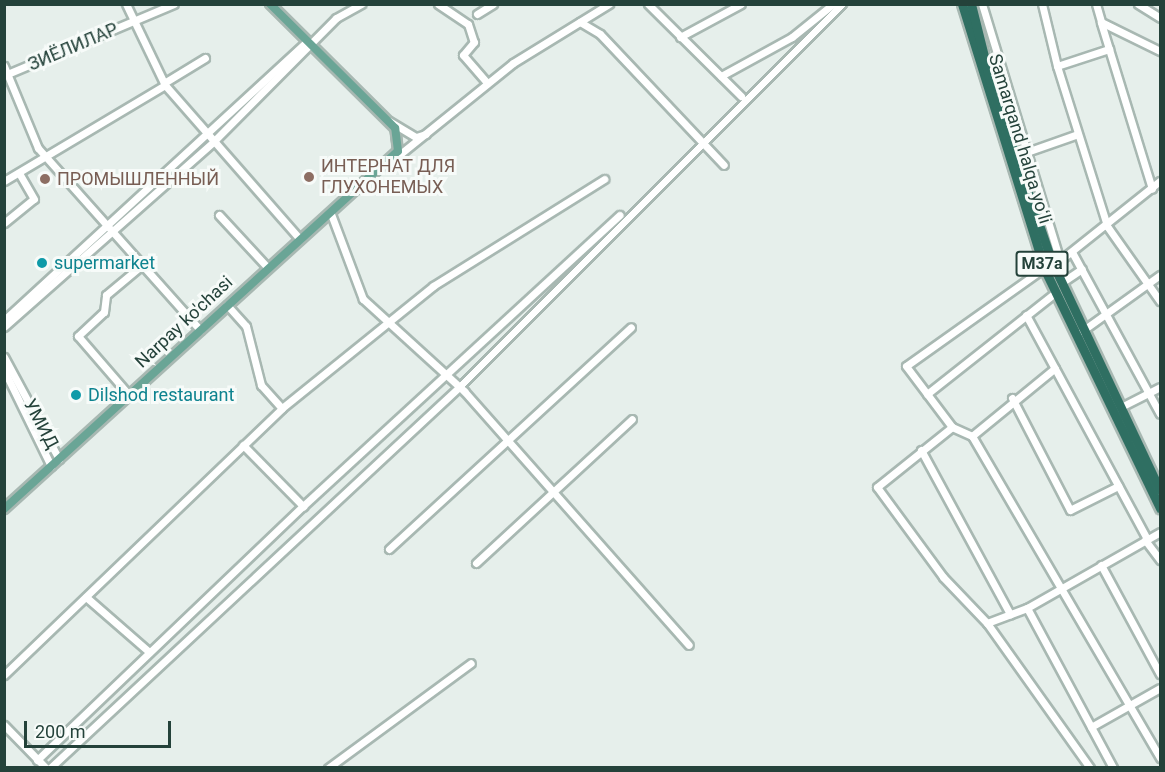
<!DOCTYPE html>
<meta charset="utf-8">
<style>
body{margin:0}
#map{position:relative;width:1165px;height:772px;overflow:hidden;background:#e6efeb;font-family:Roboto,sans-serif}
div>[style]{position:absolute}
.roads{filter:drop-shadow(2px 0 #a8b8b2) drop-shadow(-2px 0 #a8b8b2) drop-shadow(0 2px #a8b8b2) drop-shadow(0 -2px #a8b8b2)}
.minor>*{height:7px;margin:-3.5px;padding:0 3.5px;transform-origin:3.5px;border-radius:3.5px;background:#fff}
.major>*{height:8px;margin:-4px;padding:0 4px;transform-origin:4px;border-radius:4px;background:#6aa596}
.highway>*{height:9px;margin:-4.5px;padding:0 4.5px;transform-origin:4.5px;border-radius:4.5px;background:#2f6f62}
.dots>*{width:16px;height:16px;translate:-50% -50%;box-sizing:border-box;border:3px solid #f7fbf9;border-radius:50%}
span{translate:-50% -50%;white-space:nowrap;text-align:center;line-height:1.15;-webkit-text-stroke:6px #f7fbf9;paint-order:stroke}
.shield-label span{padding:2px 4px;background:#f7fbf9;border:2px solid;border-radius:4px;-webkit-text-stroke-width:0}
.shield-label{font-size:16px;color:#24423a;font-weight:700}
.street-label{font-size:18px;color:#24423a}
.education-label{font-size:18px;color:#785e54}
.left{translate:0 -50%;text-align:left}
.culture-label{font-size:18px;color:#0d838f}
.frame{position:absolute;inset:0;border:6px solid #24423a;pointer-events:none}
.scale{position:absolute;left:24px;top:721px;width:147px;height:27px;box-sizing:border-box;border:3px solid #24423a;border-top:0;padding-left:8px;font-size:18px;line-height:21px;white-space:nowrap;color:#24423a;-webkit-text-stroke:4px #f7fbf9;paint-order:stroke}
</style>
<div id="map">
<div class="roads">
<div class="minor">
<i style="left:126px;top:4px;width:90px;rotate:64.3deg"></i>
<i style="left:165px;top:85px;width:205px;rotate:48.8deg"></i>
<i style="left:438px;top:4px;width:36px;rotate:34deg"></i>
<i style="left:468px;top:24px;width:19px;rotate:72deg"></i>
<i style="left:474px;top:42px;width:17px;rotate:130deg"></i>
<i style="left:463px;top:55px;width:37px;rotate:49deg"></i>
<i style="left:648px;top:4px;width:131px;rotate:44.7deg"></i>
<i style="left:982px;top:4px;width:268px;rotate:73.1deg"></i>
<i style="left:1042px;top:4px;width:64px;rotate:76.4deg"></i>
<i style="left:1057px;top:66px;width:55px;rotate:-18.1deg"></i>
<i style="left:1109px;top:49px;width:28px;rotate:-107deg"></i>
<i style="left:1101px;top:22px;width:66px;rotate:26.2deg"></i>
<i style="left:1096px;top:4px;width:19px;rotate:74deg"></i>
<i style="left:1138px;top:4px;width:26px;rotate:32deg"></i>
<i style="left:477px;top:14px;width:19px;rotate:-32deg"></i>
<i style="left:580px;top:22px;width:23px;rotate:31deg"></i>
<i style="left:600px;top:34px;width:180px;rotate:46.6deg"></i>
<i style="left:680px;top:37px;width:69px;rotate:-28.4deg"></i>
<i style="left:1109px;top:49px;width:146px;rotate:72.9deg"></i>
<i style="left:4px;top:66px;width:89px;rotate:67.5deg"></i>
<i style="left:38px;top:148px;width:244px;rotate:48.3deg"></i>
<i style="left:1057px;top:66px;width:168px;rotate:72.6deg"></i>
<i style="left:1107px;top:226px;width:92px;rotate:54.8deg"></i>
<i style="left:5px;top:75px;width:183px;rotate:-22.8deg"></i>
<i style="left:721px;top:76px;width:81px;rotate:-28.8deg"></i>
<i style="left:792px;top:37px;width:53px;rotate:-38.8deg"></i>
<i style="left:164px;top:83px;width:48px;rotate:-31.4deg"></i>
<i style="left:389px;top:121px;width:31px;rotate:31deg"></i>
<i style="left:416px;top:137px;width:10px;rotate:-17deg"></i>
<i style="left:1021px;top:154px;width:60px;rotate:-19.3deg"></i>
<i style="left:389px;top:163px;width:159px;rotate:-38.9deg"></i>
<i style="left:513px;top:63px;width:113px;rotate:-31.6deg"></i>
<i style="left:4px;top:181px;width:187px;rotate:-30.8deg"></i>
<i style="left:331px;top:214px;width:91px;rotate:69.4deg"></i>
<i style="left:363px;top:299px;width:137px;rotate:42.3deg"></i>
<i style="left:464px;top:391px;width:339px;rotate:48.5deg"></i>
<i style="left:219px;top:215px;width:72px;rotate:47.2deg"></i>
<i style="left:4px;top:223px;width:38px;rotate:-39deg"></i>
<i style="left:34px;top:199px;width:30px;rotate:-120deg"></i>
<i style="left:1072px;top:252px;width:184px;rotate:61.5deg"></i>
<i style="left:1058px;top:262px;width:130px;rotate:-38.5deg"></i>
<i style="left:1044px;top:268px;width:169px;rotate:144.6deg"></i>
<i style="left:906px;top:366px;width:76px;rotate:53deg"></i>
<i style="left:952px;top:427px;width:96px;rotate:141.3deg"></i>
<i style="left:877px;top:487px;width:112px;rotate:53.7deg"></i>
<i style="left:943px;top:577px;width:64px;rotate:46.3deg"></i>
<i style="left:987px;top:623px;width:178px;rotate:54.6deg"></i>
<i style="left:1061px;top:283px;width:25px;rotate:-34deg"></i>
<i style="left:227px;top:305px;width:28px;rotate:48deg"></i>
<i style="left:246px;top:326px;width:61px;rotate:75.7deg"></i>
<i style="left:261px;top:385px;width:31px;rotate:48deg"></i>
<i style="left:1026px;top:315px;width:255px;rotate:61.6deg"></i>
<i style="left:4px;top:320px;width:412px;rotate:-42.6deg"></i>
<i style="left:4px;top:327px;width:281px;rotate:-41.5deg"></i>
<i style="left:214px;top:141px;width:173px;rotate:-45.2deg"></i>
<i style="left:336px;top:18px;width:29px;rotate:-29deg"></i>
<i style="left:1082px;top:331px;width:96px;rotate:-35.7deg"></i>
<i style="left:4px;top:357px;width:116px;rotate:61.7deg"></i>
<i style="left:4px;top:370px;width:107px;rotate:63.9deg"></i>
<i style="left:927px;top:394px;width:163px;rotate:-38.3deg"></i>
<i style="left:129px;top:395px;width:78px;rotate:-130.8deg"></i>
<i style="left:78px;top:336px;width:35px;rotate:-43deg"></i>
<i style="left:104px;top:312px;width:17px;rotate:-83deg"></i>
<i style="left:106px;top:295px;width:47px;rotate:-39.8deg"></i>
<i style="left:1012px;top:398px;width:126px;rotate:62.6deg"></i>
<i style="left:1070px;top:510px;width:54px;rotate:-26.6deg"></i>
<i style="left:1119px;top:408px;width:46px;rotate:-27.1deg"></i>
<i style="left:952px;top:427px;width:22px;rotate:24deg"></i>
<i style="left:972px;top:436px;width:107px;rotate:-39.3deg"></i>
<i style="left:972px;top:436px;width:373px;rotate:59.7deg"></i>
<i style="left:243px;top:445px;width:86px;rotate:45.5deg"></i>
<i style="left:921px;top:450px;width:187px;rotate:61.5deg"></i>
<i style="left:1145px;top:540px;width:25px;rotate:53deg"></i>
<i style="left:389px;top:549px;width:328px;rotate:-42.5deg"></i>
<i style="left:476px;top:563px;width:212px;rotate:-42.7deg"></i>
<i style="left:1101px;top:565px;width:124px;rotate:61.6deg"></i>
<i style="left:86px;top:597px;width:84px;rotate:41.1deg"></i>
<i style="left:1027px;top:608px;width:182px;rotate:61.7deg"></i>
<i style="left:987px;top:623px;width:43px;rotate:-20.6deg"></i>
<i style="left:1027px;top:608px;width:153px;rotate:-29.7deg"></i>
<i style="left:4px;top:675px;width:385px;rotate:-43.8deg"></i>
<i style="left:282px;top:408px;width:194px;rotate:-38.9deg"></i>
<i style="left:433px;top:286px;width:202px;rotate:-32deg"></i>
<i style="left:4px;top:725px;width:60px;rotate:45.7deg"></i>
<i style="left:1091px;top:727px;width:79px;rotate:-29.5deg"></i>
<i style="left:37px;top:760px;width:368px;rotate:-43.7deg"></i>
<i style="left:303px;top:506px;width:430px;rotate:-42.6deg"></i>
<i style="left:50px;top:768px;width:558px;rotate:-42.96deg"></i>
<i style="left:458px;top:388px;width:543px;rotate:-45deg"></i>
<i style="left:328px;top:768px;width:177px;rotate:-36.3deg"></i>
</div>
<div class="major">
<i style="left:4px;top:509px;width:532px;rotate:-42.26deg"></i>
<i style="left:398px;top:151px;width:23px;rotate:-97deg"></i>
<i style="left:395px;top:128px;width:176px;rotate:-135.2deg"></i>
</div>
<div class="highway">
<i style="left:962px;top:4px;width:276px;rotate:72.7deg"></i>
<i style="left:1044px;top:268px;width:267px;rotate:64.2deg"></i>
<i style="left:971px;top:4px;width:87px;rotate:76deg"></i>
<i style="left:992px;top:88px;width:184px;rotate:71deg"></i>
<i style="left:1052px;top:262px;width:252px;rotate:64.7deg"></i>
</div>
</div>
<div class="dots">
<i style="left:309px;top:177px;background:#8d6e63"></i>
<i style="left:45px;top:179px;background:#8d6e63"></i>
<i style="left:42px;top:263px;background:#0f9aa8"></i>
<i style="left:76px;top:395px;background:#0f9aa8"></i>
</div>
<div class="shield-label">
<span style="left:1042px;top:264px">M37a</span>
</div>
<div class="street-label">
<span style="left:73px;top:47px;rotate:-23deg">ЗИЁЛИЛАР</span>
<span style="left:1020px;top:139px;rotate:73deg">Samarqand halqa yoʻli</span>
<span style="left:184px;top:322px;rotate:-43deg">Narpay ko'chasi</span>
<span style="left:41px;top:424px;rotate:62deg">УМИД</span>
</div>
<div class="education-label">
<span class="left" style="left:321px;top:177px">ИНТЕРНАТ ДЛЯ<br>ГЛУХОНЕМЫХ</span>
<span class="left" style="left:57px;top:179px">ПРОМЫШЛЕННЫЙ</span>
</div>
<div class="culture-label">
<span class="left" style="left:54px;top:263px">supermarket</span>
<span class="left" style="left:88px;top:395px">Dilshod restaurant</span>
</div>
<div class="frame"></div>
<div class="scale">200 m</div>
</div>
